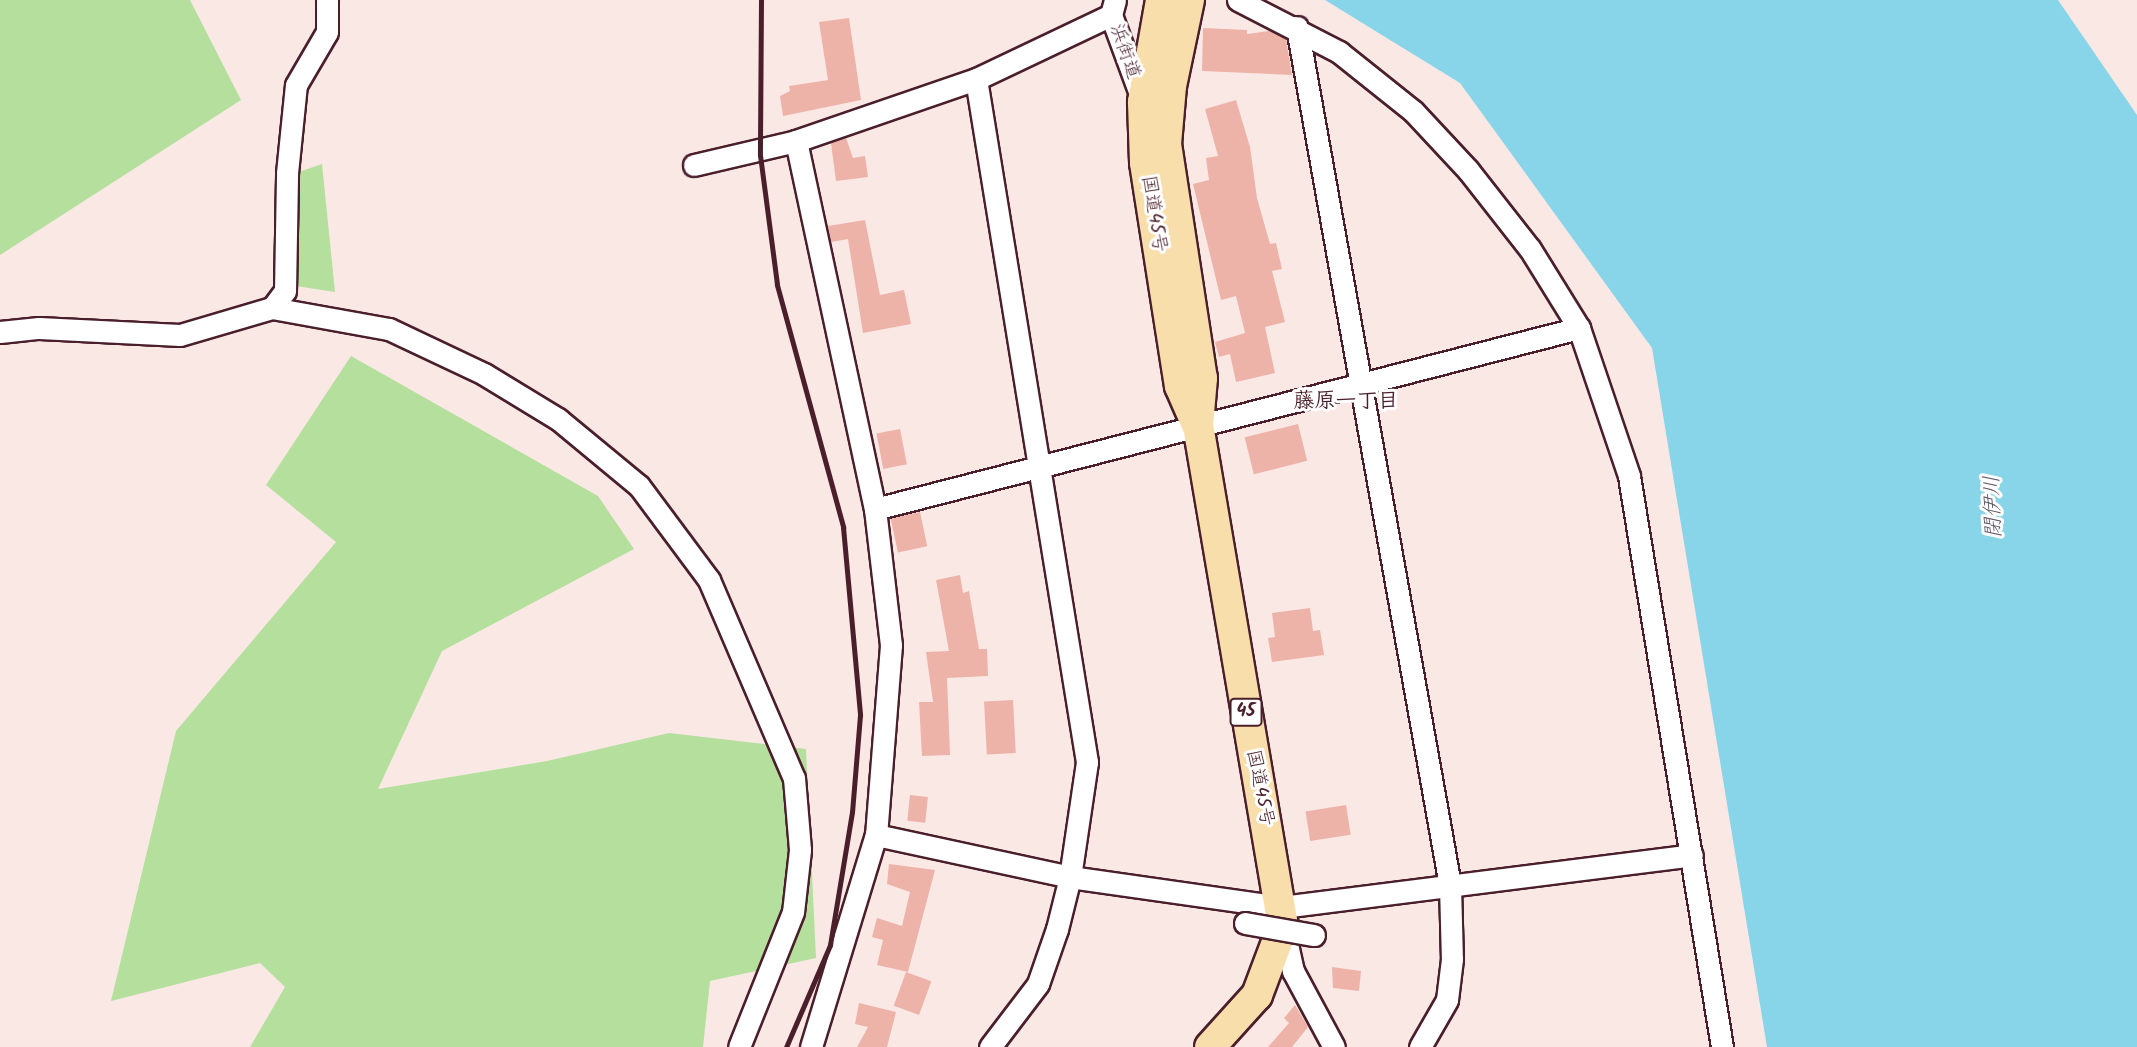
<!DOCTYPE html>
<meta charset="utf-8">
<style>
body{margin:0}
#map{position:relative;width:2137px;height:1047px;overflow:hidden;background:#fae8e5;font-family:Kalam,"Klee One",sans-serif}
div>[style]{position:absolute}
.green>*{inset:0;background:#b5df9c}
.water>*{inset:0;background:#88d4e8}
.building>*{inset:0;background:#edb3a9;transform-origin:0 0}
.roads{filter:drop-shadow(2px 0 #4a1f2b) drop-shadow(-2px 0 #4a1f2b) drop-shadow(0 2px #4a1f2b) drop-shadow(0 -2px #4a1f2b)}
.minor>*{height:21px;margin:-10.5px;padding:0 10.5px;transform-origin:10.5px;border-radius:10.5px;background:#fff}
.highway>*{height:30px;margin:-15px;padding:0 15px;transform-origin:15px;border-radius:15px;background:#f8deab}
.rail>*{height:5px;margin:-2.5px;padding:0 2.5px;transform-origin:2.5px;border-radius:2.5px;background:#4a1f2b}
.bridges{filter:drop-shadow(2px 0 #4a1f2b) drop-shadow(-2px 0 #4a1f2b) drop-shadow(0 2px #4a1f2b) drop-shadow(0 -2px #4a1f2b)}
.minor-bridge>*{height:21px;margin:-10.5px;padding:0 10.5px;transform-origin:10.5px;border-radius:10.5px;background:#fff}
span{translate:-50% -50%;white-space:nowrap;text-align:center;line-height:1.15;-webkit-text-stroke:6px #fff;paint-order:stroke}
.shield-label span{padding:2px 5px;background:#fff;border:2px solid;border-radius:5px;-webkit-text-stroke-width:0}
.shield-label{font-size:18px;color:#4a1f2b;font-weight:700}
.street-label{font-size:19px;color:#4a1f2b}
.neighbourhood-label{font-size:21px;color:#4a1f2b;font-weight:700}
.water-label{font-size:21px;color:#5d5564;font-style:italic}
</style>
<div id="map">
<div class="green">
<i style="clip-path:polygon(0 0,190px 0,241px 100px,0 255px)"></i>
<i style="clip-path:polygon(322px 164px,335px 292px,289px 285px,293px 174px)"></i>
<i style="clip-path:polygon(351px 356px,598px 496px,634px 549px,442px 651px,378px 789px,547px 761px,669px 733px,806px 749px,816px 958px,710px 981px,703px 1047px,250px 1047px,285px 987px,260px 963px,111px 1001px,176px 731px,336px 542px,266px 485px)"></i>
</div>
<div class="water">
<i style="clip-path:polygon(1325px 0,2058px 0,2137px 115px,2137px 1047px,1767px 1047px,1652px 348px,1460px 83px)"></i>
</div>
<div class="building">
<i style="clip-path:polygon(849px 18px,861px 100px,783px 116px,780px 96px,790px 91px,789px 86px,828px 80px,819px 22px)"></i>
<i style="clip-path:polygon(1203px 28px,1247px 30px,1247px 34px,1269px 31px,1286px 39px,1292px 75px,1202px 71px)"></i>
<i style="clip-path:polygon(1236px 100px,1250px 147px,1257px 198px,1270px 244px,1276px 243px,1282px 269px,1272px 271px,1285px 322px,1265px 327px,1275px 373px,1236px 382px,1230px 354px,1219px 357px,1215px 342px,1245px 333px,1236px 296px,1221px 300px,1193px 184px,1209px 180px,1206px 158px,1218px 156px,1205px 109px)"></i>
<i style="clip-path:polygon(846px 138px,853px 158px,865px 156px,868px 177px,836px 181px,831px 143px)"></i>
<i style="clip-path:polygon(865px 220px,880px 295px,904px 290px,911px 324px,863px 333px,848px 239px,831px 242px,828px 226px)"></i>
<i style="left:1298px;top:424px;width:38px;height:55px;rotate:76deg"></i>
<i style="left:900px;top:429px;width:36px;height:24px;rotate:79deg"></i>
<i style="left:920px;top:512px;width:35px;height:30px;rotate:78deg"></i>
<i style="clip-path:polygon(960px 575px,963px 593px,969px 591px,979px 649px,987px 649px,988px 676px,947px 678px,950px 755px,922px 756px,919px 702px,933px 702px,926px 652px,949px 651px,936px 580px)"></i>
<i style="clip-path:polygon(1310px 608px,1313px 631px,1320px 630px,1324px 655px,1272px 662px,1268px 638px,1275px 637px,1272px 613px)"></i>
<i style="left:1013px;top:700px;width:53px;height:29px;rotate:87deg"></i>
<i style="left:910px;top:795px;width:18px;height:26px;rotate:6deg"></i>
<i style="left:1346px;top:805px;width:30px;height:41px;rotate:81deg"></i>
<i style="clip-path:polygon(889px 864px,935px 870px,908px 972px,877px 965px,883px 940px,872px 937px,877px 918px,902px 926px,910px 892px,887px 884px)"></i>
<i style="clip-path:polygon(1332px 967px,1361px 971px,1359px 991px,1333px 988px)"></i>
<i style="left:906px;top:972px;width:27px;height:36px;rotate:20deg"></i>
<i style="clip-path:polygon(859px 1003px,896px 1012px,887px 1047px,857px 1047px,868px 1027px,855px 1024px)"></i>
<i style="clip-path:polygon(1295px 1005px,1308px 1027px,1292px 1047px,1268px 1047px,1289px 1023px,1284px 1018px)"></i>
</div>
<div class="roads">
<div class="minor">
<i style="left:1115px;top:0;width:16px;rotate:105deg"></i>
<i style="left:1111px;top:15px;width:93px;rotate:69.8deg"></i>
<i style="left:1238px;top:0;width:114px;rotate:27.2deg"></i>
<i style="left:1339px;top:52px;width:95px;rotate:38.6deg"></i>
<i style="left:1413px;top:111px;width:81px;rotate:47deg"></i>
<i style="left:1468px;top:170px;width:100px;rotate:51.9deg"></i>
<i style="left:1530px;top:249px;width:93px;rotate:58.2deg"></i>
<i style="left:1579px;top:328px;width:156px;rotate:71.3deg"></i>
<i style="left:1629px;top:476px;width:579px;rotate:80.75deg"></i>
<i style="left:1111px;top:15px;width:149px;rotate:154.6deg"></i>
<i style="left:976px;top:79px;width:190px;rotate:161deg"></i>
<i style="left:796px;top:141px;width:376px;rotate:77.9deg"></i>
<i style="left:875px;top:509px;width:137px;rotate:83.3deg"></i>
<i style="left:891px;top:645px;width:191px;rotate:94.5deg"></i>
<i style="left:876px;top:835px;width:198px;rotate:12.2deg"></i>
<i style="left:1070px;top:877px;width:214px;rotate:8.1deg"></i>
<i style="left:1282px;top:907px;width:413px;rotate:-7.2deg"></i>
<i style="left:1297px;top:27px;width:872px;rotate:79.89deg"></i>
<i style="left:1450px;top:885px;width:74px;rotate:88.5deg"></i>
<i style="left:1452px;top:959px;width:41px;rotate:97deg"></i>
<i style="left:1447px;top:1000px;width:54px;rotate:119.9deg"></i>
<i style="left:976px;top:79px;width:692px;rotate:80.77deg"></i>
<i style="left:1087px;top:762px;width:116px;rotate:98.4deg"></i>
<i style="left:1070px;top:877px;width:54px;rotate:104deg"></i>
<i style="left:1057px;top:929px;width:58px;rotate:109.1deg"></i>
<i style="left:1038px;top:984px;width:79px;rotate:127.3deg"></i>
<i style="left:694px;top:165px;width:105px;rotate:-13.2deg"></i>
<i style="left:272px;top:308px;width:119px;rotate:10.2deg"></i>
<i style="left:389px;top:329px;width:105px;rotate:25.3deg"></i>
<i style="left:484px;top:374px;width:87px;rotate:31.3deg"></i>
<i style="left:558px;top:419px;width:105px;rotate:39.6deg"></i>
<i style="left:639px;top:486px;width:117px;rotate:53.3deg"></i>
<i style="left:709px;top:580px;width:215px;rotate:66.8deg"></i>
<i style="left:794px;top:778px;width:72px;rotate:85.2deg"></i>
<i style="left:800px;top:850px;width:62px;rotate:96.4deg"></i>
<i style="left:793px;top:912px;width:145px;rotate:111.8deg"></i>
<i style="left:0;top:332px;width:39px;rotate:-6deg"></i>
<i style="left:39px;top:328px;width:141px;rotate:2.8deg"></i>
<i style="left:180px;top:335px;width:96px;rotate:-16.4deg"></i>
<i style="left:272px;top:308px;width:21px;rotate:-53deg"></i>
<i style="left:285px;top:291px;width:118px;rotate:-89deg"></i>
<i style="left:287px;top:173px;width:88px;rotate:-84.2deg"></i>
<i style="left:296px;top:85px;width:61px;rotate:-59.7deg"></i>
<i style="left:327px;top:32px;width:32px;rotate:-90deg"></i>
<i style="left:875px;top:509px;width:727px;rotate:-14.42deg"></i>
<i style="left:1283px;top:926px;width:46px;rotate:77.5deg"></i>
<i style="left:1293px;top:971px;width:86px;rotate:61.7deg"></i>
<i style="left:811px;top:1047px;width:222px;rotate:-73deg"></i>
</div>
<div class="highway">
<i style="left:1161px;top:0;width:104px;rotate:100deg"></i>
<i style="left:1143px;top:102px;width:61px;rotate:88.1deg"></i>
<i style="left:1145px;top:163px;width:226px;rotate:81.1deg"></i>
<i style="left:1180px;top:386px;width:43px;rotate:66.4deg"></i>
<i style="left:1189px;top:0;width:88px;rotate:101.8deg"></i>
<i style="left:1171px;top:86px;width:58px;rotate:94.9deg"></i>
<i style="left:1166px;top:144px;width:237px;rotate:81.3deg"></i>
<i style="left:1202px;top:378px;width:47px;rotate:94.9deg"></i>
<i style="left:1198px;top:425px;width:508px;rotate:80.37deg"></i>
<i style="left:1283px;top:926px;width:74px;rotate:110.6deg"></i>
<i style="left:1257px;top:995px;width:70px;rotate:132.1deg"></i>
</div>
</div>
<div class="rail">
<i style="left:761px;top:0;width:155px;rotate:90.4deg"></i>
<i style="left:760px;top:155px;width:131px;rotate:82.5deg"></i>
<i style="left:777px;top:285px;width:251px;rotate:74.7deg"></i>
<i style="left:843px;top:527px;width:189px;rotate:84.8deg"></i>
<i style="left:860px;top:715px;width:97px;rotate:94.7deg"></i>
<i style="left:852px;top:812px;width:135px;rotate:99.4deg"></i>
<i style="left:830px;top:945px;width:111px;rotate:113.3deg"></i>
</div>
<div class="bridges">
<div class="minor-bridge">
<i style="left:1245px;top:923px;width:70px;rotate:9.9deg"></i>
</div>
</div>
<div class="shield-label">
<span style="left:1246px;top:712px">45</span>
</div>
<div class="street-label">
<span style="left:1124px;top:52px;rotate:71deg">浜街道</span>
<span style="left:1153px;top:214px;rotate:81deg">国道45号</span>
<span style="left:1259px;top:788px;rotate:79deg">国道45号</span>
</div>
<div class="neighbourhood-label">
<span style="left:1346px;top:402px">藤原一丁目</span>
</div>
<div class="water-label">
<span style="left:1994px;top:507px;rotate:-92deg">閉伊川</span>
</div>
</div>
